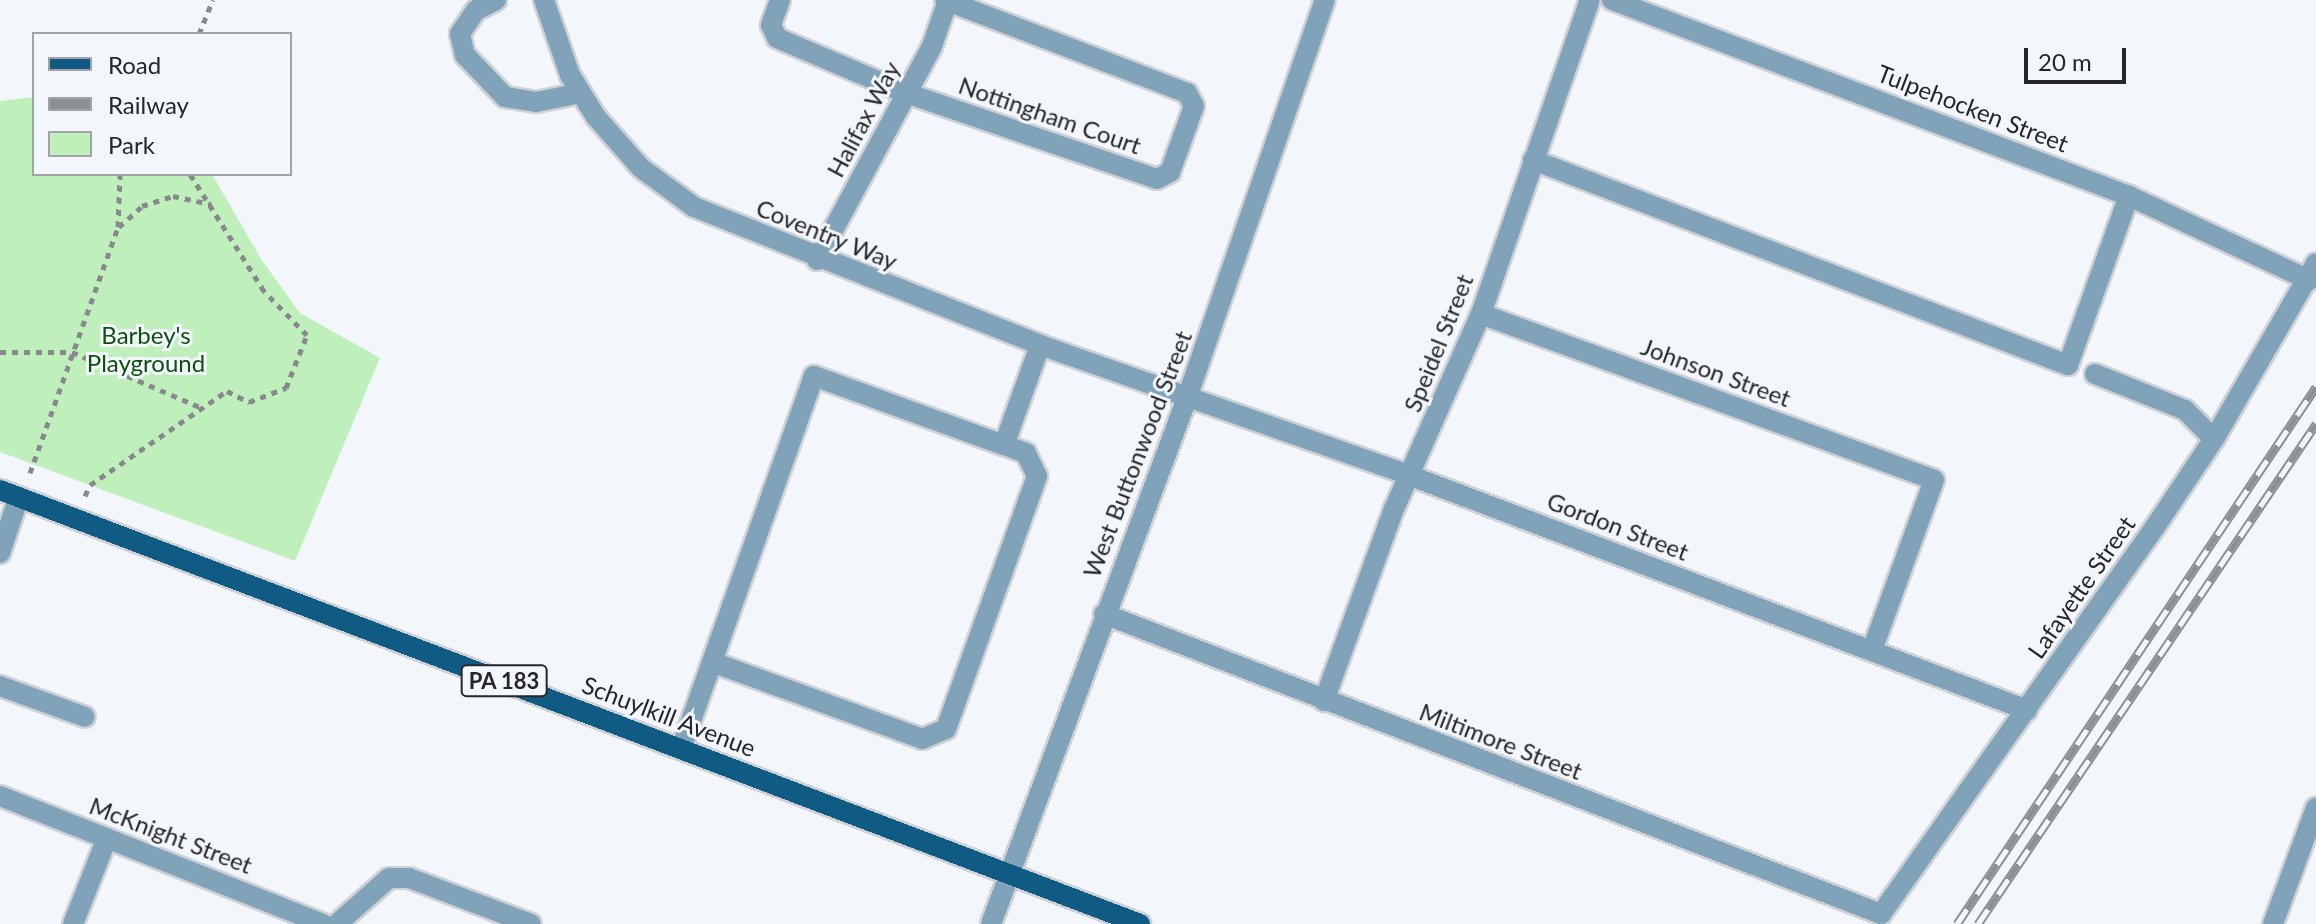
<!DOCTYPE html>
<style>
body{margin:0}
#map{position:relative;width:2316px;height:924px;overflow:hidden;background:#f3f7fc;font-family:Lato,sans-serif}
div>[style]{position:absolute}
.green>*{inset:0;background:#bff0bc}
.path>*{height:5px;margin-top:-2.5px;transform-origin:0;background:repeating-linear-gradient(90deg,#87898d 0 6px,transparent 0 12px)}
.roads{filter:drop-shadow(2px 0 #ced1d6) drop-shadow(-2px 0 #ced1d6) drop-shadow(0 2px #ced1d6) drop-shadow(0 -2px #ced1d6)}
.minor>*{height:20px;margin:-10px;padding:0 10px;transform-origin:10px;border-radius:10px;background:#81a3b9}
.major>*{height:20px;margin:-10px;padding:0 10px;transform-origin:10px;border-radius:10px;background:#0f5b83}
.rail>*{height:9px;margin-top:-4.5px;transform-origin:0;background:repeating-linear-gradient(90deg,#f3f7fc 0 18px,#8d9093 0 36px);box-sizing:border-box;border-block:2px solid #8d9093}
span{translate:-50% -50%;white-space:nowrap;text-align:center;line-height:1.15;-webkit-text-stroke:6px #f3f7fc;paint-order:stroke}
.shield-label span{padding:2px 6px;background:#f3f7fc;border:2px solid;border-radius:6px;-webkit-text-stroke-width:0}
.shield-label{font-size:22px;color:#252628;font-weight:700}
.street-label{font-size:24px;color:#252628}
.park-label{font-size:24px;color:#0f4f11}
.legend{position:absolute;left:32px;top:32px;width:260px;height:144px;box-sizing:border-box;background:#f3f7fc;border:2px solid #a1a3a7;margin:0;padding:10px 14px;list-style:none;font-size:24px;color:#252628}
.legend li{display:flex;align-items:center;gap:16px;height:40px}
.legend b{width:40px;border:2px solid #a1a3a7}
.scale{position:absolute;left:2024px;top:48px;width:102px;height:36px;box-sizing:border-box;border:4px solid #252628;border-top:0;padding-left:10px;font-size:24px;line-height:28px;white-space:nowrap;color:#252628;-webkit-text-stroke:6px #f3f7fc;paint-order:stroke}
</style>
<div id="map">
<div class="green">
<i style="clip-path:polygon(34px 97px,34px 174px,212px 174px,261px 259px,300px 313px,380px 358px,295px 561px,0 452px,0 101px)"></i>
</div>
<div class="path">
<i style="left:199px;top:34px;width:37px;rotate:-68deg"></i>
<i style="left:119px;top:227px;width:31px;rotate:-42deg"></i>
<i style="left:142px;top:206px;width:33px;rotate:-18deg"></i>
<i style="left:173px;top:196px;width:39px;rotate:12deg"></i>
<i style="left:0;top:352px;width:72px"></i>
<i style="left:72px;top:352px;width:139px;rotate:23.3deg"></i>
<i style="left:30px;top:473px;width:261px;rotate:-70.3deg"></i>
<i style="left:118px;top:227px;width:53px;rotate:-87.8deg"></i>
<i style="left:85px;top:496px;width:12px;rotate:-66deg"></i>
<i style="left:90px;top:485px;width:166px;rotate:-34.5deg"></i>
<i style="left:227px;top:391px;width:25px;rotate:27deg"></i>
<i style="left:249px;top:402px;width:40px;rotate:-21deg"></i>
<i style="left:286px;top:388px;width:57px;rotate:-68.4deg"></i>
<i style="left:307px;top:335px;width:62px;rotate:-134.3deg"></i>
<i style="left:264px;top:291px;width:138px;rotate:-122.3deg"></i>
</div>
<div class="roads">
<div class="minor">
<i style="left:496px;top:0;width:22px;rotate:153deg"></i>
<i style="left:476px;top:10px;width:29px;rotate:124deg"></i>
<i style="left:460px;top:34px;width:22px;rotate:77deg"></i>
<i style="left:465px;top:55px;width:58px;rotate:46.4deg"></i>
<i style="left:505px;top:97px;width:31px;rotate:9deg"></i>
<i style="left:536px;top:102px;width:46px;rotate:-11.3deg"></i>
<i style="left:544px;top:0;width:79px;rotate:70.9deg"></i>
<i style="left:570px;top:75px;width:49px;rotate:58.2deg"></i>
<i style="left:596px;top:117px;width:68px;rotate:48.6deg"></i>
<i style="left:641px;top:168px;width:66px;rotate:36.3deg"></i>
<i style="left:694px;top:207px;width:373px;rotate:21.7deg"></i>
<i style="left:1040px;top:345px;width:393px;rotate:19.4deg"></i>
<i style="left:1411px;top:476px;width:659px;rotate:20.8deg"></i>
<i style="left:780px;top:0;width:27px;rotate:110deg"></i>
<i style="left:771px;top:25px;width:14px;rotate:65deg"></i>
<i style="left:777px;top:38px;width:140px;rotate:23.1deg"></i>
<i style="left:906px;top:93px;width:265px;rotate:18.9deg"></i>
<i style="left:1157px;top:179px;width:15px;rotate:-28deg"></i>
<i style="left:1170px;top:172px;width:70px;rotate:-70deg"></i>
<i style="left:1194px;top:106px;width:15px;rotate:-118deg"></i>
<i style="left:1187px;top:93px;width:259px;rotate:-159deg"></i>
<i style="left:1612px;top:0;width:553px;rotate:20.76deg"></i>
<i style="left:2129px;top:196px;width:199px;rotate:25deg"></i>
<i style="left:1533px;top:160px;width:573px;rotate:20.97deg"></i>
<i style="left:2068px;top:365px;width:180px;rotate:-70.2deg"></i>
<i style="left:817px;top:260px;width:243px;rotate:-61.7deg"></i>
<i style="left:932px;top:46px;width:49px;rotate:-70.8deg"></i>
<i style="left:1481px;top:314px;width:482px;rotate:20.1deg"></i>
<i style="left:1934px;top:480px;width:181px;rotate:110deg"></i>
<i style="left:2095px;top:374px;width:97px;rotate:21.8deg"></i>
<i style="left:2185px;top:410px;width:41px;rotate:45deg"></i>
<i style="left:0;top:553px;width:59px;rotate:-71.3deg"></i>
<i style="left:1104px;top:614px;width:833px;rotate:21.11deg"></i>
<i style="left:1881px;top:914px;width:474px;rotate:-54.7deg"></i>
<i style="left:2155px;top:527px;width:106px;rotate:-56.2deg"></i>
<i style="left:2214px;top:439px;width:203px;rotate:-59.9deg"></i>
<i style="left:712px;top:662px;width:224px;rotate:20.1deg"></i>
<i style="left:922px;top:739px;width:26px;rotate:-23deg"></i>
<i style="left:946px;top:729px;width:269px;rotate:-70.2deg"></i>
<i style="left:1037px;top:476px;width:25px;rotate:-116deg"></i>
<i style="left:1026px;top:453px;width:23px;rotate:-160deg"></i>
<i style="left:0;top:686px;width:90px;rotate:20deg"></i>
<i style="left:1324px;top:701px;width:204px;rotate:-70deg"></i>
<i style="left:1394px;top:509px;width:214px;rotate:-66deg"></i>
<i style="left:1481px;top:314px;width:332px;rotate:-70.9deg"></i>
<i style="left:681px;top:749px;width:396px;rotate:-70.4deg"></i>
<i style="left:814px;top:376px;width:202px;rotate:20deg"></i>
<i style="left:1004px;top:445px;width:106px;rotate:-70.2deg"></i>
<i style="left:0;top:796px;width:347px;rotate:21.6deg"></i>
<i style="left:73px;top:924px;width:92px;rotate:-68.4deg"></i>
<i style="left:337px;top:924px;width:69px;rotate:-41.5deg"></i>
<i style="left:389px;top:878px;width:20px"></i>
<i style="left:409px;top:878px;width:130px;rotate:20.7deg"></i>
<i style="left:991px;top:924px;width:561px;rotate:-69.56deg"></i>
<i style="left:1187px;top:398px;width:421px;rotate:-70.9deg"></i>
<i style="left:2273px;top:924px;width:124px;rotate:-69.7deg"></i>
</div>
<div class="major">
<i style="left:0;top:490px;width:1220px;rotate:20.84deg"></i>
</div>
</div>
<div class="rail">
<i style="left:1957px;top:924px;width:646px;rotate:-56.24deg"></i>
<i style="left:1978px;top:924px;width:604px;rotate:-55.94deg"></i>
</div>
<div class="shield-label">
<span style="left:504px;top:681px">PA 183</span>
</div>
<div class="street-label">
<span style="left:1973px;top:108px;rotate:21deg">Tulpehocken Street</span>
<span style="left:1050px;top:115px;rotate:19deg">Nottingham Court</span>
<span style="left:863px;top:119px;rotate:-62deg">Halifax Way</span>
<span style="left:827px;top:234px;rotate:22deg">Coventry Way</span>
<span style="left:1438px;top:343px;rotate:-68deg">Speidel Street</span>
<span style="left:1716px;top:372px;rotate:20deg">Johnson Street</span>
<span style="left:1137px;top:454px;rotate:-69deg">West Buttonwood Street</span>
<span style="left:1618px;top:526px;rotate:21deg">Gordon Street</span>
<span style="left:2081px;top:587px;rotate:-55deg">Lafayette Street</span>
<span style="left:669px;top:716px;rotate:21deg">Schuylkill Avenue</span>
<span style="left:1501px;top:741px;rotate:21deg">Miltimore Street</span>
<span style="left:171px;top:835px;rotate:21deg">McKnight Street</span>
</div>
<div class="park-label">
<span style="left:146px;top:349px">Barbey's<br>Playground</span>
</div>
<ul class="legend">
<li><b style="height:10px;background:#0f5b83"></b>Road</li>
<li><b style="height:10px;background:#8d9093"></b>Railway</li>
<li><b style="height:22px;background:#bff0bc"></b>Park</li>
</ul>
<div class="scale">20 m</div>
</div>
